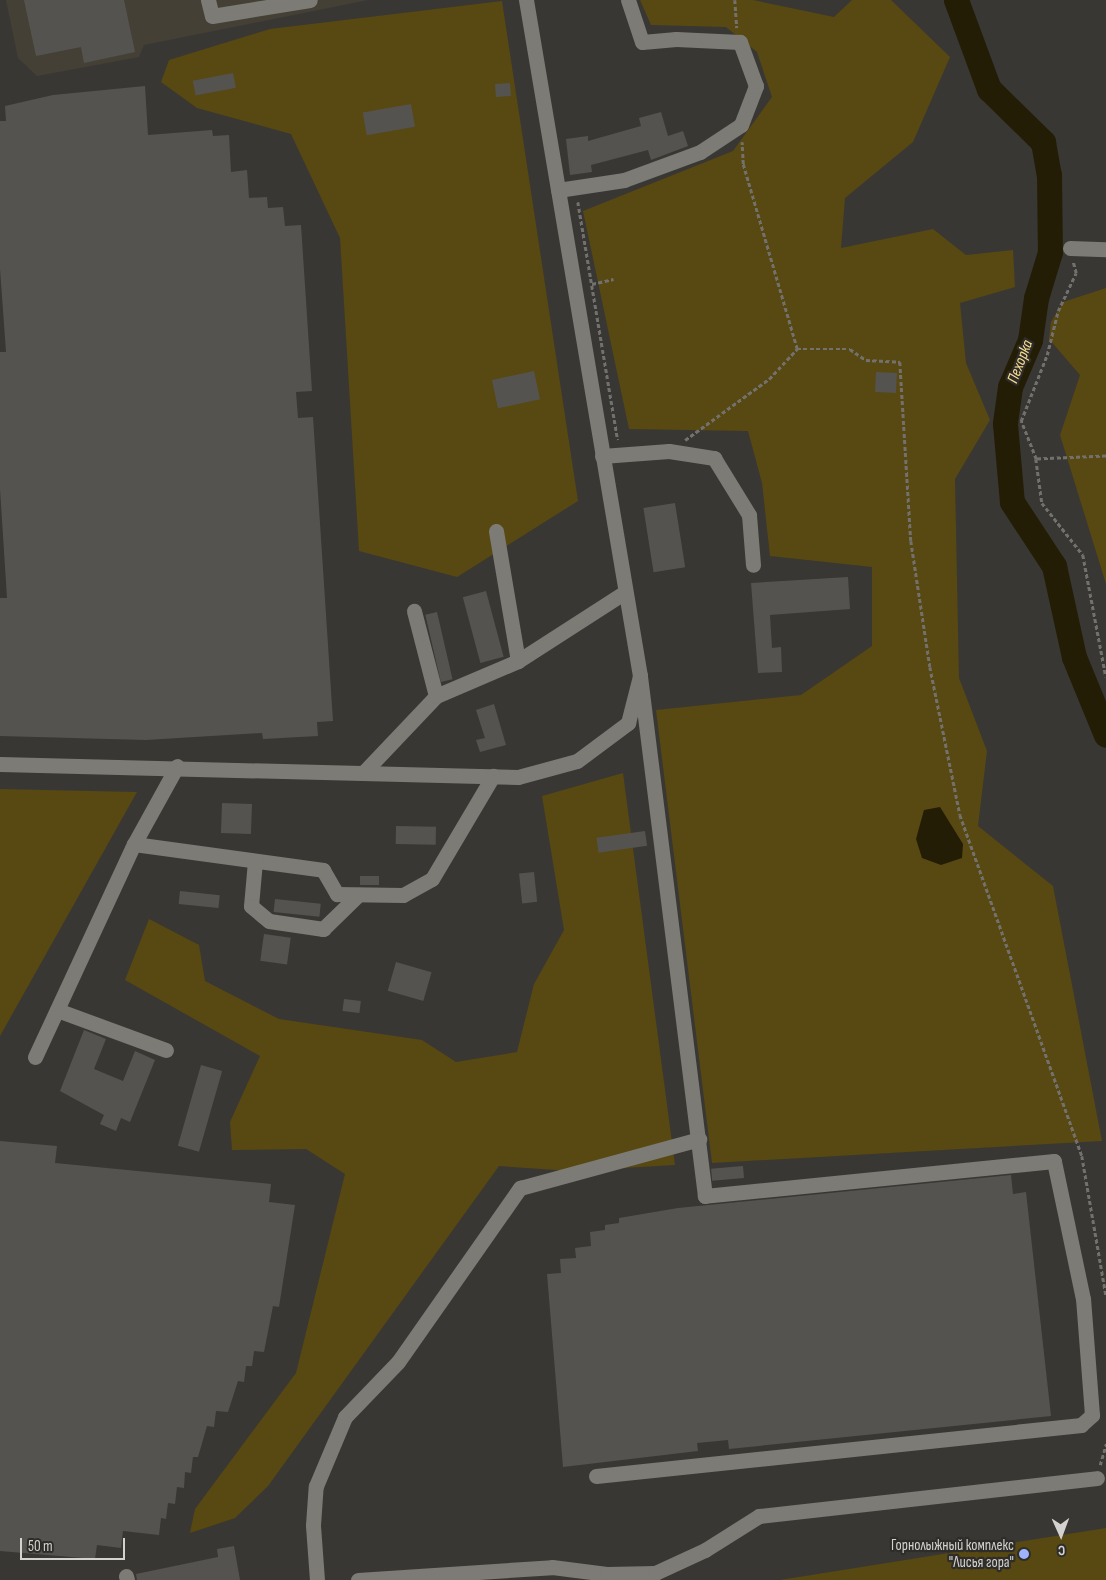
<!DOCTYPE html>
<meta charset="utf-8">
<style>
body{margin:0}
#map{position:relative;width:1106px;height:1580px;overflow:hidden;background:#393733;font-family:"Sofia Sans Condensed",sans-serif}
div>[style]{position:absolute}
.built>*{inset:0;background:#444036}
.green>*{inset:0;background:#584812}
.water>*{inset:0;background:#241d06}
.river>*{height:25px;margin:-12.5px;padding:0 12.5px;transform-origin:12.5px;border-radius:12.5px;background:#241d06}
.building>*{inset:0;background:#55534f;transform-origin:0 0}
.path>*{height:2.5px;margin-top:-1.25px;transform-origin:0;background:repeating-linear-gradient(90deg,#73716e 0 4px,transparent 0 6.5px)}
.minor>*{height:15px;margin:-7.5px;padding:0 7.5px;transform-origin:7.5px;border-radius:7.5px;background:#7c7b76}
.dots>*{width:14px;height:14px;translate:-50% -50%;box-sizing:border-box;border:2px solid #2f2d29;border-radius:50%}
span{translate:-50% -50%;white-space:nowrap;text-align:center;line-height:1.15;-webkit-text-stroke:4.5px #2f2d29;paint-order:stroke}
.poi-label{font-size:15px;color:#d3d2d0}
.right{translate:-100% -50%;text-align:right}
.water-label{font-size:16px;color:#fbe193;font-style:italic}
.north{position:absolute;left:1036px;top:1510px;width:50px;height:50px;-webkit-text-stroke:4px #2f2d29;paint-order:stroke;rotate:178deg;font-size:14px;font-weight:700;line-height:20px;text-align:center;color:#d3d2d0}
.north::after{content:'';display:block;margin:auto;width:18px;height:22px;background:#d3d2d0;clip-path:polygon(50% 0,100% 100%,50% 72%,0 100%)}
.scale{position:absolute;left:20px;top:1538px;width:105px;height:22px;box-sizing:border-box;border:2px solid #d3d2d0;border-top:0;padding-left:6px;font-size:15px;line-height:18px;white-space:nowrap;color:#d3d2d0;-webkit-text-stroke:4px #2f2d29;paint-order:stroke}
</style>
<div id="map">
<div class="built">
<i style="clip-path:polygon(6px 0,368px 0,144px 45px,139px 57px,37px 76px,18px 58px)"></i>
</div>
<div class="green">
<i style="clip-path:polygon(640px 0,753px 0,834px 17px,852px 0,891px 0,950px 57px,913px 142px,845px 198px,841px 248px,933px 229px,966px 255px,1013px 250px,1015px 287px,960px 303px,966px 363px,990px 420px,955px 479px,959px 678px,987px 751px,978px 826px,1053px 886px,1102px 1141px,712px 1163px,656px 710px,801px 695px,872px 646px,872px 567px,770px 556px,762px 483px,748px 431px,629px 429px,583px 211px,733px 151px,772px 97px,757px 52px,726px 27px,651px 25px)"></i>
<i style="clip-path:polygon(502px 1px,578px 501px,457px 577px,359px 551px,340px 238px,291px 134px,197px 108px,161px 82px,169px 60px,270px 29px)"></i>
<i style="clip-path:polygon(1106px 288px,1106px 584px,1060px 435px,1080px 375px,1049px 339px,1051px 322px,1063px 302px)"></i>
<i style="clip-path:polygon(623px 773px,675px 1165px,571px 1171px,499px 1166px,268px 1486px,235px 1518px,190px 1533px,195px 1509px,296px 1373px,345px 1174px,306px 1149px,232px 1150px,230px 1122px,260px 1056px,125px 980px,149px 919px,199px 945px,205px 981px,279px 1019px,422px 1040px,456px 1062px,517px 1052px,534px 984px,564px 930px,542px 796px)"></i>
<i style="clip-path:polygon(0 789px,137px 792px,0 1036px)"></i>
<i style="clip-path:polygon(1106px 1528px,1106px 1580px,780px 1580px)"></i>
</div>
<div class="water">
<i style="clip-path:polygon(940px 807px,963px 844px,962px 858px,941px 865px,922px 858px,916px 839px,924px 810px)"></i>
</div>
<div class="river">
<i style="left:956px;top:0;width:95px;rotate:69.7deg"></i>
<i style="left:989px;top:89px;width:76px;rotate:44.5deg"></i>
<i style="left:1043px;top:142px;width:34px;rotate:80deg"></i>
<i style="left:1049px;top:175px;width:77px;rotate:89.3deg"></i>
<i style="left:1050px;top:252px;width:48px;rotate:106.9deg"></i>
<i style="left:1036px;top:298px;width:42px;rotate:98.1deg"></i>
<i style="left:1030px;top:340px;width:51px;rotate:113.1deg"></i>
<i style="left:1010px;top:387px;width:37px;rotate:98deg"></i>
<i style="left:1005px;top:424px;width:78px;rotate:84.9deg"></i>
<i style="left:1012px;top:502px;width:77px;rotate:56.7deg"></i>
<i style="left:1054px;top:566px;width:93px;rotate:77.6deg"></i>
<i style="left:1074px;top:657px;width:84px;rotate:67.7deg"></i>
</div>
<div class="building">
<i style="clip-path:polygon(24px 0,124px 0,135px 52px,84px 63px,81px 47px,36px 56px)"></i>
<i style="left:233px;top:73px;width:15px;height:41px;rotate:79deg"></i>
<i style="left:510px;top:83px;width:13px;height:15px;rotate:86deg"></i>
<i style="clip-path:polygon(145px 86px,148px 135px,212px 130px,213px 136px,229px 135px,231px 172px,247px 170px,249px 198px,267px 197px,268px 208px,283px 207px,285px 226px,301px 225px,312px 391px,296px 392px,298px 418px,313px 417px,333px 721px,317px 722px,318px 736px,263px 739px,262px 733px,146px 740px,0 736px,0 598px,7px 598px,0 489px,0 352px,6px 352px,0 269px,0 121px,6px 121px,5px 106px,53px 95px)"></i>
<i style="left:411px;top:104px;width:23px;height:49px;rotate:80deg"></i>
<i style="clip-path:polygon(661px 112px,668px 136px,683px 131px,688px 146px,651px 160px,648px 150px,591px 165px,592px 172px,570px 175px,566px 139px,588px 136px,588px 141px,641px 126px,639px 118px)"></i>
<i style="left:534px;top:371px;width:29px;height:43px;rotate:78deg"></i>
<i style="left:876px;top:372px;width:21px;height:20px;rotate:3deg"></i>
<i style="left:675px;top:503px;width:65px;height:32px;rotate:81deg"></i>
<i style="clip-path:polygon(848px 577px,850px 609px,770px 615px,772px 648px,781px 647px,782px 672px,758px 673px,751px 583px)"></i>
<i style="left:486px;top:591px;width:68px;height:24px;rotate:75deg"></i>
<i style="left:437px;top:612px;width:69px;height:12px;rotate:77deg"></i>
<i style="clip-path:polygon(494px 704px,506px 745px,480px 752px,476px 740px,485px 738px,476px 710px)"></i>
<i style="left:222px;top:803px;width:30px;height:30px;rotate:2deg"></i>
<i style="left:396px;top:826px;width:40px;height:18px;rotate:1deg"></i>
<i style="left:645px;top:831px;width:15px;height:49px;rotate:82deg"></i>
<i style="left:534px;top:872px;width:30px;height:15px;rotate:84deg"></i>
<i style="left:360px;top:876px;width:19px;height:9px"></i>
<i style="left:180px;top:891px;width:40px;height:13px;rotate:6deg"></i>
<i style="left:275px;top:899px;width:46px;height:13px;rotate:6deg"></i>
<i style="left:264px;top:934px;width:27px;height:27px;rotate:8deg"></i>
<i style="left:396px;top:962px;width:37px;height:30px;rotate:16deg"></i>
<i style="left:344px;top:999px;width:17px;height:12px;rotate:7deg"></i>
<i style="clip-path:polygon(84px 1030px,106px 1039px,94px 1069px,123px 1081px,135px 1051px,155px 1060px,130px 1122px,121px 1118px,116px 1131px,100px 1124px,104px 1115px,60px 1091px)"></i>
<i style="left:201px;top:1065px;width:22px;height:84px;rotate:16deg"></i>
<i style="clip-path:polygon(0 1141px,57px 1146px,55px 1163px,271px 1184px,269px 1202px,295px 1205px,279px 1307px,273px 1306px,264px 1352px,254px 1351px,252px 1366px,246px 1366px,244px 1382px,238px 1381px,228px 1412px,216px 1411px,214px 1427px,207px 1426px,198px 1457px,193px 1457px,191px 1473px,185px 1472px,184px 1488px,177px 1487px,175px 1504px,168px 1503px,166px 1519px,161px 1518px,159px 1535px,123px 1531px,121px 1548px,97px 1545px,95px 1559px,0 1551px)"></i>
<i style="left:743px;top:1166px;width:12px;height:32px;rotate:85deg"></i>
<i style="clip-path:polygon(1011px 1175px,1013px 1194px,1026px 1192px,1051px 1416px,729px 1449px,728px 1440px,697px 1443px,698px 1451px,563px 1467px,547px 1274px,561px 1273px,560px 1259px,576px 1258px,575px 1248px,591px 1246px,590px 1232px,605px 1230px,605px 1225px,619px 1223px,619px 1218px,678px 1208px)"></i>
<i style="clip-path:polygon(234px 1546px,240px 1580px,137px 1580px,136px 1574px,218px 1557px,217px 1549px)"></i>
</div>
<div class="path">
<i style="left:735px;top:0;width:28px;rotate:86deg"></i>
<i style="left:578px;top:202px;width:241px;rotate:80.5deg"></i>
<i style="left:592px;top:284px;width:22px;rotate:-13deg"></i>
<i style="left:797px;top:349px;width:53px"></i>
<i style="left:850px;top:349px;width:19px;rotate:35deg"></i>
<i style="left:866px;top:360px;width:34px;rotate:3deg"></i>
<i style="left:900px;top:362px;width:179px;rotate:86.5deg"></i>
<i style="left:911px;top:541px;width:127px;rotate:81.4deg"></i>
<i style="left:930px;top:667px;width:151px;rotate:78.5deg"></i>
<i style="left:960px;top:815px;width:362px;rotate:70.3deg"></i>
<i style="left:1082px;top:1156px;width:141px;rotate:80.2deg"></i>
<i style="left:685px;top:440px;width:104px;rotate:-36deg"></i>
<i style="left:769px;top:379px;width:41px;rotate:-47deg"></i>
<i style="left:797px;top:349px;width:193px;rotate:-106.3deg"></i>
<i style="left:743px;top:164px;width:22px;rotate:-93deg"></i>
<i style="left:1106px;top:456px;width:70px;rotate:177.5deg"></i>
<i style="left:1036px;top:459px;width:44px;rotate:82.2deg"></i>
<i style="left:1042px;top:503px;width:66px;rotate:51.7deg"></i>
<i style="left:1083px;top:555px;width:124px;rotate:79.3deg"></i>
<i style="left:1036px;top:459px;width:41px;rotate:-111.5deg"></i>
<i style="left:1021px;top:421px;width:71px;rotate:-68.5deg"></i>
<i style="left:1047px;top:355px;width:45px;rotate:-76deg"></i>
<i style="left:1058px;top:311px;width:42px;rotate:-64.7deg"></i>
<i style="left:1076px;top:273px;width:11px;rotate:-105deg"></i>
<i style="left:1100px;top:1465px;width:22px;rotate:-74deg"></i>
</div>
<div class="minor">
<i style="left:208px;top:0;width:16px;rotate:76deg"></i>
<i style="left:212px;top:16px;width:99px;rotate:-9.3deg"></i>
<i style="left:558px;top:190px;width:67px;rotate:-8.6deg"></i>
<i style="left:624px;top:180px;width:81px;rotate:-20.2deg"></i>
<i style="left:700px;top:152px;width:49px;rotate:-33.4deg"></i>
<i style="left:741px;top:125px;width:42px;rotate:-69deg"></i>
<i style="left:756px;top:86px;width:47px;rotate:-110deg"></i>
<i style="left:740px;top:42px;width:64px;rotate:-177.3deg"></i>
<i style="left:676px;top:39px;width:34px;rotate:175deg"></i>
<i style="left:642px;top:42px;width:44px;rotate:-108.4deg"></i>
<i style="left:1070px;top:248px;width:36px;rotate:2deg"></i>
<i style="left:602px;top:456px;width:67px;rotate:-4.3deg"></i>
<i style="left:669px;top:451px;width:46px;rotate:8.8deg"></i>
<i style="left:714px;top:458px;width:67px;rotate:58.4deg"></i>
<i style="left:749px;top:515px;width:50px;rotate:85.4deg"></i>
<i style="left:496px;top:531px;width:132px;rotate:80.4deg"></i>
<i style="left:436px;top:696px;width:89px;rotate:-23.1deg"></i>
<i style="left:518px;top:661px;width:127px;rotate:-32.8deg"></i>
<i style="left:0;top:764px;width:518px;rotate:1.44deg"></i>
<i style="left:518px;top:777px;width:61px;rotate:-15.2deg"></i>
<i style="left:577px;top:761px;width:64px;rotate:-36.7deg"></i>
<i style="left:628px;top:723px;width:49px;rotate:-75.7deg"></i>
<i style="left:640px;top:676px;width:686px;rotate:-99.57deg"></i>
<i style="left:364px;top:772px;width:105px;rotate:-46.5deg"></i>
<i style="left:436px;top:696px;width:88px;rotate:-104.5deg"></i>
<i style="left:134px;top:844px;width:191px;rotate:7.8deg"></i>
<i style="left:323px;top:870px;width:28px;rotate:60deg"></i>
<i style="left:337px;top:894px;width:66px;rotate:0.9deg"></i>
<i style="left:403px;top:895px;width:33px;rotate:-29deg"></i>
<i style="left:432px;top:879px;width:120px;rotate:-59.4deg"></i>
<i style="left:255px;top:861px;width:45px;rotate:95.1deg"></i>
<i style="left:251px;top:906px;width:23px;rotate:40deg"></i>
<i style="left:269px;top:921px;width:55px;rotate:8.4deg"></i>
<i style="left:323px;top:929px;width:49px;rotate:-44.2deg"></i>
<i style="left:57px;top:1010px;width:116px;rotate:20.2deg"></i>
<i style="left:35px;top:1057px;width:235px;rotate:-65.1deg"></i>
<i style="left:134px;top:844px;width:89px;rotate:-61.1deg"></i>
<i style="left:596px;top:1476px;width:488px;rotate:-6deg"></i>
<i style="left:1081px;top:1425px;width:15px;rotate:-42deg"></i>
<i style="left:1092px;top:1415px;width:116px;rotate:-94.4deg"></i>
<i style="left:1083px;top:1299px;width:141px;rotate:-101.9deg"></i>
<i style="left:1054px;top:1161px;width:351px;rotate:174.3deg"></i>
<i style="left:705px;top:1196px;width:524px;rotate:-97.13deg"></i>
<i style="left:126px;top:1576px;width:4px;rotate:76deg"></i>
<i style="left:317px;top:1580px;width:55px;rotate:-94.2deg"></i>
<i style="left:313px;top:1525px;width:39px;rotate:-86deg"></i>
<i style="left:316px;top:1486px;width:75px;rotate:-67.2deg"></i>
<i style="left:345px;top:1417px;width:76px;rotate:-46.1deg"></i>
<i style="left:398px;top:1362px;width:213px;rotate:-55deg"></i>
<i style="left:520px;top:1188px;width:186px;rotate:-15.3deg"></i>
<i style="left:358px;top:1580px;width:194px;rotate:-3.8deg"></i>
<i style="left:552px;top:1567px;width:55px;rotate:7.3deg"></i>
<i style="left:607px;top:1574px;width:48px;rotate:-1.2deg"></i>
<i style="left:655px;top:1573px;width:55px;rotate:-24.7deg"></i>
<i style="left:705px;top:1550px;width:64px;rotate:-32.2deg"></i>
<i style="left:759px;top:1516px;width:340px;rotate:-6.4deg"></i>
</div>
<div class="dots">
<i style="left:1024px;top:1554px;background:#9fb3fd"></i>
</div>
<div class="poi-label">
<span class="right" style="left:1014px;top:1554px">Горнолыжный комплекс<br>"Лисья гора"</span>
</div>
<div class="water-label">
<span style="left:1021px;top:362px;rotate:-69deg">Пехорка</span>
</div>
<div class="north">С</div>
<div class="scale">50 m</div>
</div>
